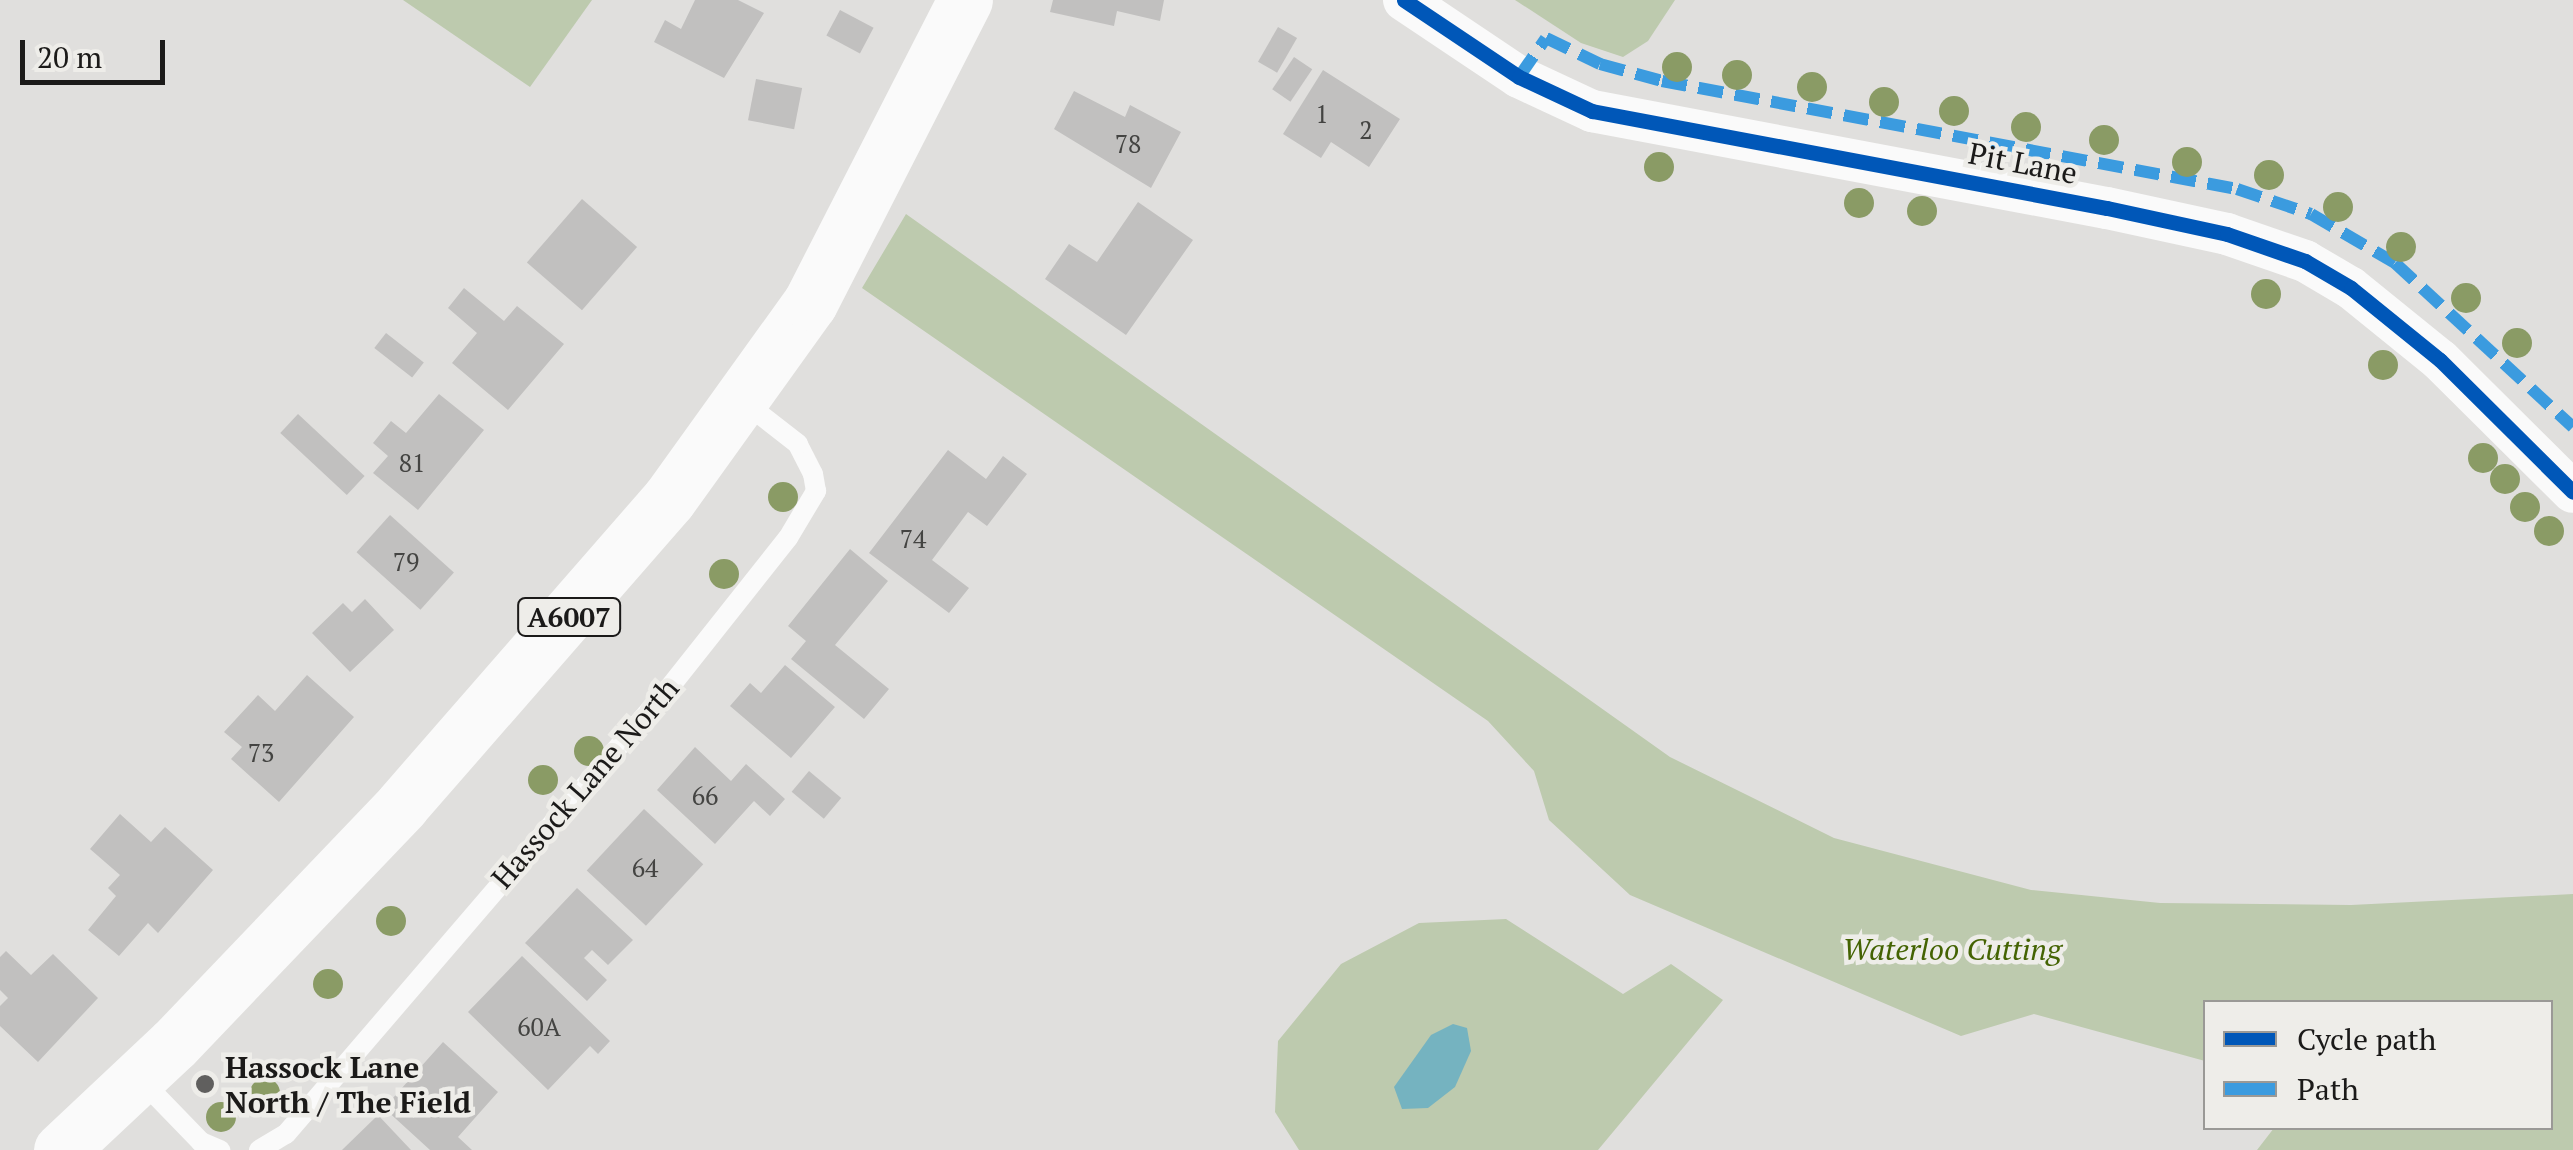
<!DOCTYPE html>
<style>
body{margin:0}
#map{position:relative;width:2573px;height:1150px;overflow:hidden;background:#e0dfdd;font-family:"PT Serif",serif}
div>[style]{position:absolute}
.green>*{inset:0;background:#bdcaae}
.water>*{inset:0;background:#75b3c0}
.building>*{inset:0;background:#c1c0bf;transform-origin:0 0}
.lane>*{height:20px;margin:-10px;padding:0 10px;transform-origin:10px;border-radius:10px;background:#fafafa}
.street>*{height:42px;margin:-21px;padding:0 21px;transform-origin:21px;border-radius:21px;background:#fafafa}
.primary>*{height:55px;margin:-27.5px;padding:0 27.5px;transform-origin:27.5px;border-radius:27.5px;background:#fafafa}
.quiet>*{height:12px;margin-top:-6px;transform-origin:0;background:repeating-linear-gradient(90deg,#3b9bdf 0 25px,transparent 0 37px)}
.cycleway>*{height:15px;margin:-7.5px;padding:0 7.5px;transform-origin:7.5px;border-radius:7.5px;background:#0057b8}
.trees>*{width:30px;height:30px;margin:-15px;border-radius:50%;background:#8a9b65}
.dots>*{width:28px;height:28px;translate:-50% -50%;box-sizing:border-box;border:5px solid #eeede9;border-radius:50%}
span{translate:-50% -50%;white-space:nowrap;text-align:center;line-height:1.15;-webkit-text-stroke:9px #eeede9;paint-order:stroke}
.number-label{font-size:25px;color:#444442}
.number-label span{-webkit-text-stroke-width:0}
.shield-label span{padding:2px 8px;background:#eeede9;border:2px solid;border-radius:8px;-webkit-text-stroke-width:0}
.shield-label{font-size:28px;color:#1b1a19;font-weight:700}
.street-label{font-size:30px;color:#1b1a19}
.park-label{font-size:30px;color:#446303;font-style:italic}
.poi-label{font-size:30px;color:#1b1a19;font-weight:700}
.left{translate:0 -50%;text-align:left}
.legend{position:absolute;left:2203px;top:1000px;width:350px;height:130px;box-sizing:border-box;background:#eeede9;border:2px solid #9a9996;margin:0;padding:12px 18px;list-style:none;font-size:30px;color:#1b1a19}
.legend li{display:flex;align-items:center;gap:20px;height:50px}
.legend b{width:50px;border:2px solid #9a9996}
.scale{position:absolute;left:20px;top:40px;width:145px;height:45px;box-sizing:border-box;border:5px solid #1b1a19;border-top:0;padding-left:12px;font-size:30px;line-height:35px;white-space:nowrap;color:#1b1a19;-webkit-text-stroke:8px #eeede9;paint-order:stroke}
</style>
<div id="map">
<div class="green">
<i style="clip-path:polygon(403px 0,592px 0,530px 87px)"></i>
<i style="clip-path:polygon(1515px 0,1675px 0,1648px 41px,1623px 57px,1581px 43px)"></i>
<i style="clip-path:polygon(906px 214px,1670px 757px,1834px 838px,2031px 890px,2160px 903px,2351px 905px,2573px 894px,2573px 1150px,2257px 1150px,2274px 1128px,2550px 1128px,2550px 1002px,2206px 1002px,2205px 1061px,2034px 1014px,1961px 1036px,1630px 895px,1549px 820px,1534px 771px,1488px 721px,862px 288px)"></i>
<i style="clip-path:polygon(1506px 919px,1623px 994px,1671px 964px,1723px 1000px,1598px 1150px,1299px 1150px,1275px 1112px,1278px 1041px,1341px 964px,1419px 923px)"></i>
</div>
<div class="water">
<i style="clip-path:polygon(1453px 1024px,1467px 1028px,1471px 1051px,1455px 1087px,1428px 1108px,1402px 1109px,1394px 1087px,1431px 1035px)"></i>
</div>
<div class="building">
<i style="clip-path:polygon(695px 0,738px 0,764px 13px,724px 78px,654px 42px,665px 20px,681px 29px)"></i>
<i style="clip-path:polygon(1053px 0,1164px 0,1160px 21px,1117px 11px,1114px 26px,1050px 12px)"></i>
<i style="left:840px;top:10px;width:38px;height:29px;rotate:28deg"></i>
<i style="left:1278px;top:27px;width:22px;height:40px;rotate:30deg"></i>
<i style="left:1294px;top:57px;width:22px;height:39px;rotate:34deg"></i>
<i style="clip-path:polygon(1323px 70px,1400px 119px,1369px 167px,1331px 142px,1321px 158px,1283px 134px)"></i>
<i style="left:756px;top:79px;width:47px;height:42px;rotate:11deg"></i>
<i style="clip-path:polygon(1074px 91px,1125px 117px,1130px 105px,1181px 132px,1151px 188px,1054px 129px)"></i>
<i style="left:582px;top:199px;width:73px;height:84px;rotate:41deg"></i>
<i style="clip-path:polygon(1138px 202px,1193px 240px,1126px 335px,1045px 279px,1069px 244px,1097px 262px)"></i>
<i style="clip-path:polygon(464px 288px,504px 321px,517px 306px,564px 344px,508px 410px,452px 363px,477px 333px,448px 308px)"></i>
<i style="left:386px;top:333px;width:48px;height:19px;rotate:38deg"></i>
<i style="clip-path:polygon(439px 394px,484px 430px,418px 510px,373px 473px,388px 456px,373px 443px,391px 421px,406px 433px)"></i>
<i style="left:298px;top:414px;width:91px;height:26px;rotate:43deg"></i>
<i style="clip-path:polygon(948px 450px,986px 479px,1003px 456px,1027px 474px,987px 526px,968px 512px,932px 560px,969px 588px,949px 613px,869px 553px)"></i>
<i style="left:390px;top:515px;width:86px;height:50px;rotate:42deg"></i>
<i style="clip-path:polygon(850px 549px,888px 581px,835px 645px,889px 689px,864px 719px,791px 659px,806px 641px,788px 626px)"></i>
<i style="clip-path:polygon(365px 599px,394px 630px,350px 672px,312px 633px,343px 603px,352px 612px)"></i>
<i style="clip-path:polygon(785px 665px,835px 707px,791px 758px,730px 706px,750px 683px,761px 693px)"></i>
<i style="clip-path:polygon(307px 675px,354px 717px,279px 802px,231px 759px,242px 747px,224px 732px,258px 695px,275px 711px)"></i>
<i style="clip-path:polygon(695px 747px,731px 781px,746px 764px,785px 799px,770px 816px,754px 801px,715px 844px,657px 790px)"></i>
<i style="left:809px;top:771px;width:42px;height:27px;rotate:40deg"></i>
<i style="left:644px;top:809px;width:81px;height:84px;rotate:43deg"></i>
<i style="clip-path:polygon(120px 814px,151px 842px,165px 827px,213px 870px,158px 933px,148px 923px,119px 956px,88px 930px,116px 896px,108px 888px,120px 875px,90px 849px)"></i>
<i style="clip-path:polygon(577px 888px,633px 940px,608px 965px,592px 950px,584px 958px,607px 980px,587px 1001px,525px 943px)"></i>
<i style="clip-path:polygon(6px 951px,31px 975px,53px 954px,98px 998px,38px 1062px,0 1026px,0 1006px,8px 998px,0 990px,0 957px)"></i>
<i style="clip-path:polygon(522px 956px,610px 1041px,598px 1054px,590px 1046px,548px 1090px,468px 1012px)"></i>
<i style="clip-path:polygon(443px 1042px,498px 1092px,458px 1137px,472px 1150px,430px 1150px,384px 1108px)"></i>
<i style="clip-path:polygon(378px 1115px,411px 1150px,342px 1150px)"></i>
</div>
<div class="lane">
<i style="left:141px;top:1080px;width:86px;rotate:45.9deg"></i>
<i style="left:201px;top:1142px;width:21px;rotate:23deg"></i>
<i style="left:259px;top:1150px;width:31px;rotate:-31deg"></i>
<i style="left:286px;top:1134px;width:588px;rotate:-49.35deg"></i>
<i style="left:669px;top:688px;width:191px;rotate:-51.6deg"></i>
<i style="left:788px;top:538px;width:55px;rotate:-59.2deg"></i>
<i style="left:816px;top:491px;width:17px;rotate:-100deg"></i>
<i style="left:813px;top:474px;width:34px;rotate:-117deg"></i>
<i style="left:798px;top:444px;width:68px;rotate:-142.1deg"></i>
</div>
<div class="street">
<i style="left:1404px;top:0;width:138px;rotate:33.8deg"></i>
<i style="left:1519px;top:77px;width:81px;rotate:25deg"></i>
<i style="left:1592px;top:111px;width:524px;rotate:10.67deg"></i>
<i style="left:2107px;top:208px;width:123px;rotate:12.2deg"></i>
<i style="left:2227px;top:234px;width:83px;rotate:19.1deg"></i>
<i style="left:2305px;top:261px;width:53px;rotate:30.4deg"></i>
<i style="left:2351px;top:288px;width:114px;rotate:39deg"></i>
<i style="left:2440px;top:360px;width:187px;rotate:44.8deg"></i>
</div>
<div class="primary">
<i style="left:61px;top:1150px;width:155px;rotate:-43.2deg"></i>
<i style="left:174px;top:1044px;width:330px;rotate:-46.3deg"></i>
<i style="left:402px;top:805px;width:406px;rotate:-48.9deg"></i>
<i style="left:669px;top:499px;width:241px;rotate:-54.3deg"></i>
<i style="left:810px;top:303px;width:340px;rotate:-62.9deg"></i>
</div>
<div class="quiet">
<i style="left:1519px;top:77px;width:47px;rotate:-55.3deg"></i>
<i style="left:1546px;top:38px;width:60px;rotate:25.7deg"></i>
<i style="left:1600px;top:64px;width:64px;rotate:15.3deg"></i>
<i style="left:1662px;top:81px;width:585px;rotate:10.64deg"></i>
<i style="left:2237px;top:189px;width:78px;rotate:18.7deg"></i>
<i style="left:2311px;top:214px;width:97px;rotate:30.3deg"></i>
<i style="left:2395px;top:263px;width:242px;rotate:42.7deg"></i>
</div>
<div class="cycleway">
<i style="left:1404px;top:0;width:138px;rotate:33.8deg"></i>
<i style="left:1519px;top:77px;width:81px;rotate:25deg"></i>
<i style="left:1592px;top:111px;width:524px;rotate:10.67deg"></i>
<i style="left:2107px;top:208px;width:123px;rotate:12.2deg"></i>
<i style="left:2227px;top:234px;width:83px;rotate:19.1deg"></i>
<i style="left:2305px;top:261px;width:53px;rotate:30.4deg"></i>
<i style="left:2351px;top:288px;width:114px;rotate:39deg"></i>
<i style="left:2440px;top:360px;width:187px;rotate:44.8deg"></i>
</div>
<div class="trees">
<i style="left:1677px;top:67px"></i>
<i style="left:1737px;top:75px"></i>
<i style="left:1812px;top:87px"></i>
<i style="left:1884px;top:102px"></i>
<i style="left:1954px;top:111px"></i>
<i style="left:2026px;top:127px"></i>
<i style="left:2104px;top:140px"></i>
<i style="left:2187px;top:162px"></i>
<i style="left:1659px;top:167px"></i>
<i style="left:2269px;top:175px"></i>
<i style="left:1859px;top:203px"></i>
<i style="left:2338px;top:207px"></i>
<i style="left:1922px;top:211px"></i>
<i style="left:2401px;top:247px"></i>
<i style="left:2266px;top:294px"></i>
<i style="left:2466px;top:298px"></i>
<i style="left:2517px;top:343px"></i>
<i style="left:2383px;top:365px"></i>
<i style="left:2483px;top:458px"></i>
<i style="left:2505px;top:479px"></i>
<i style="left:783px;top:497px"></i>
<i style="left:2525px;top:507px"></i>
<i style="left:2549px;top:531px"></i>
<i style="left:724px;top:574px"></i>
<i style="left:589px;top:751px"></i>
<i style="left:543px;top:780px"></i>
<i style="left:391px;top:921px"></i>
<i style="left:328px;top:984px"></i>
<i style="left:265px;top:1093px"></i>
<i style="left:221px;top:1117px"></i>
</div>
<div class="dots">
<i style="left:205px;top:1084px;background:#605f5e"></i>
</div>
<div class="number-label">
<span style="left:1322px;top:114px">1</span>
<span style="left:1366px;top:130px">2</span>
<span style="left:1128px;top:144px">78</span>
<span style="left:412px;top:463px">81</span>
<span style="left:913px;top:539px">74</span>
<span style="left:406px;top:562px">79</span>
<span style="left:261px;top:753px">73</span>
<span style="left:705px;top:796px">66</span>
<span style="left:645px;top:868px">64</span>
<span style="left:539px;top:1027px">60A</span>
</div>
<div class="shield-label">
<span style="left:569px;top:617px">A6007</span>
</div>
<div class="street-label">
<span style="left:2023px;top:163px;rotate:11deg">Pit Lane</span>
<span style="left:585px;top:783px;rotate:-49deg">Hassock Lane North</span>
</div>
<div class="park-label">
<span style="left:1952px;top:949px">Waterloo Cutting</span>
</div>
<div class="poi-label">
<span class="left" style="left:225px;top:1084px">Hassock Lane<br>North / The Field</span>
</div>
<ul class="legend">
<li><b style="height:12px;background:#0057b8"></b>Cycle path</li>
<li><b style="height:12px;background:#3b9bdf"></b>Path</li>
</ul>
<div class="scale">20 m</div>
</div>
